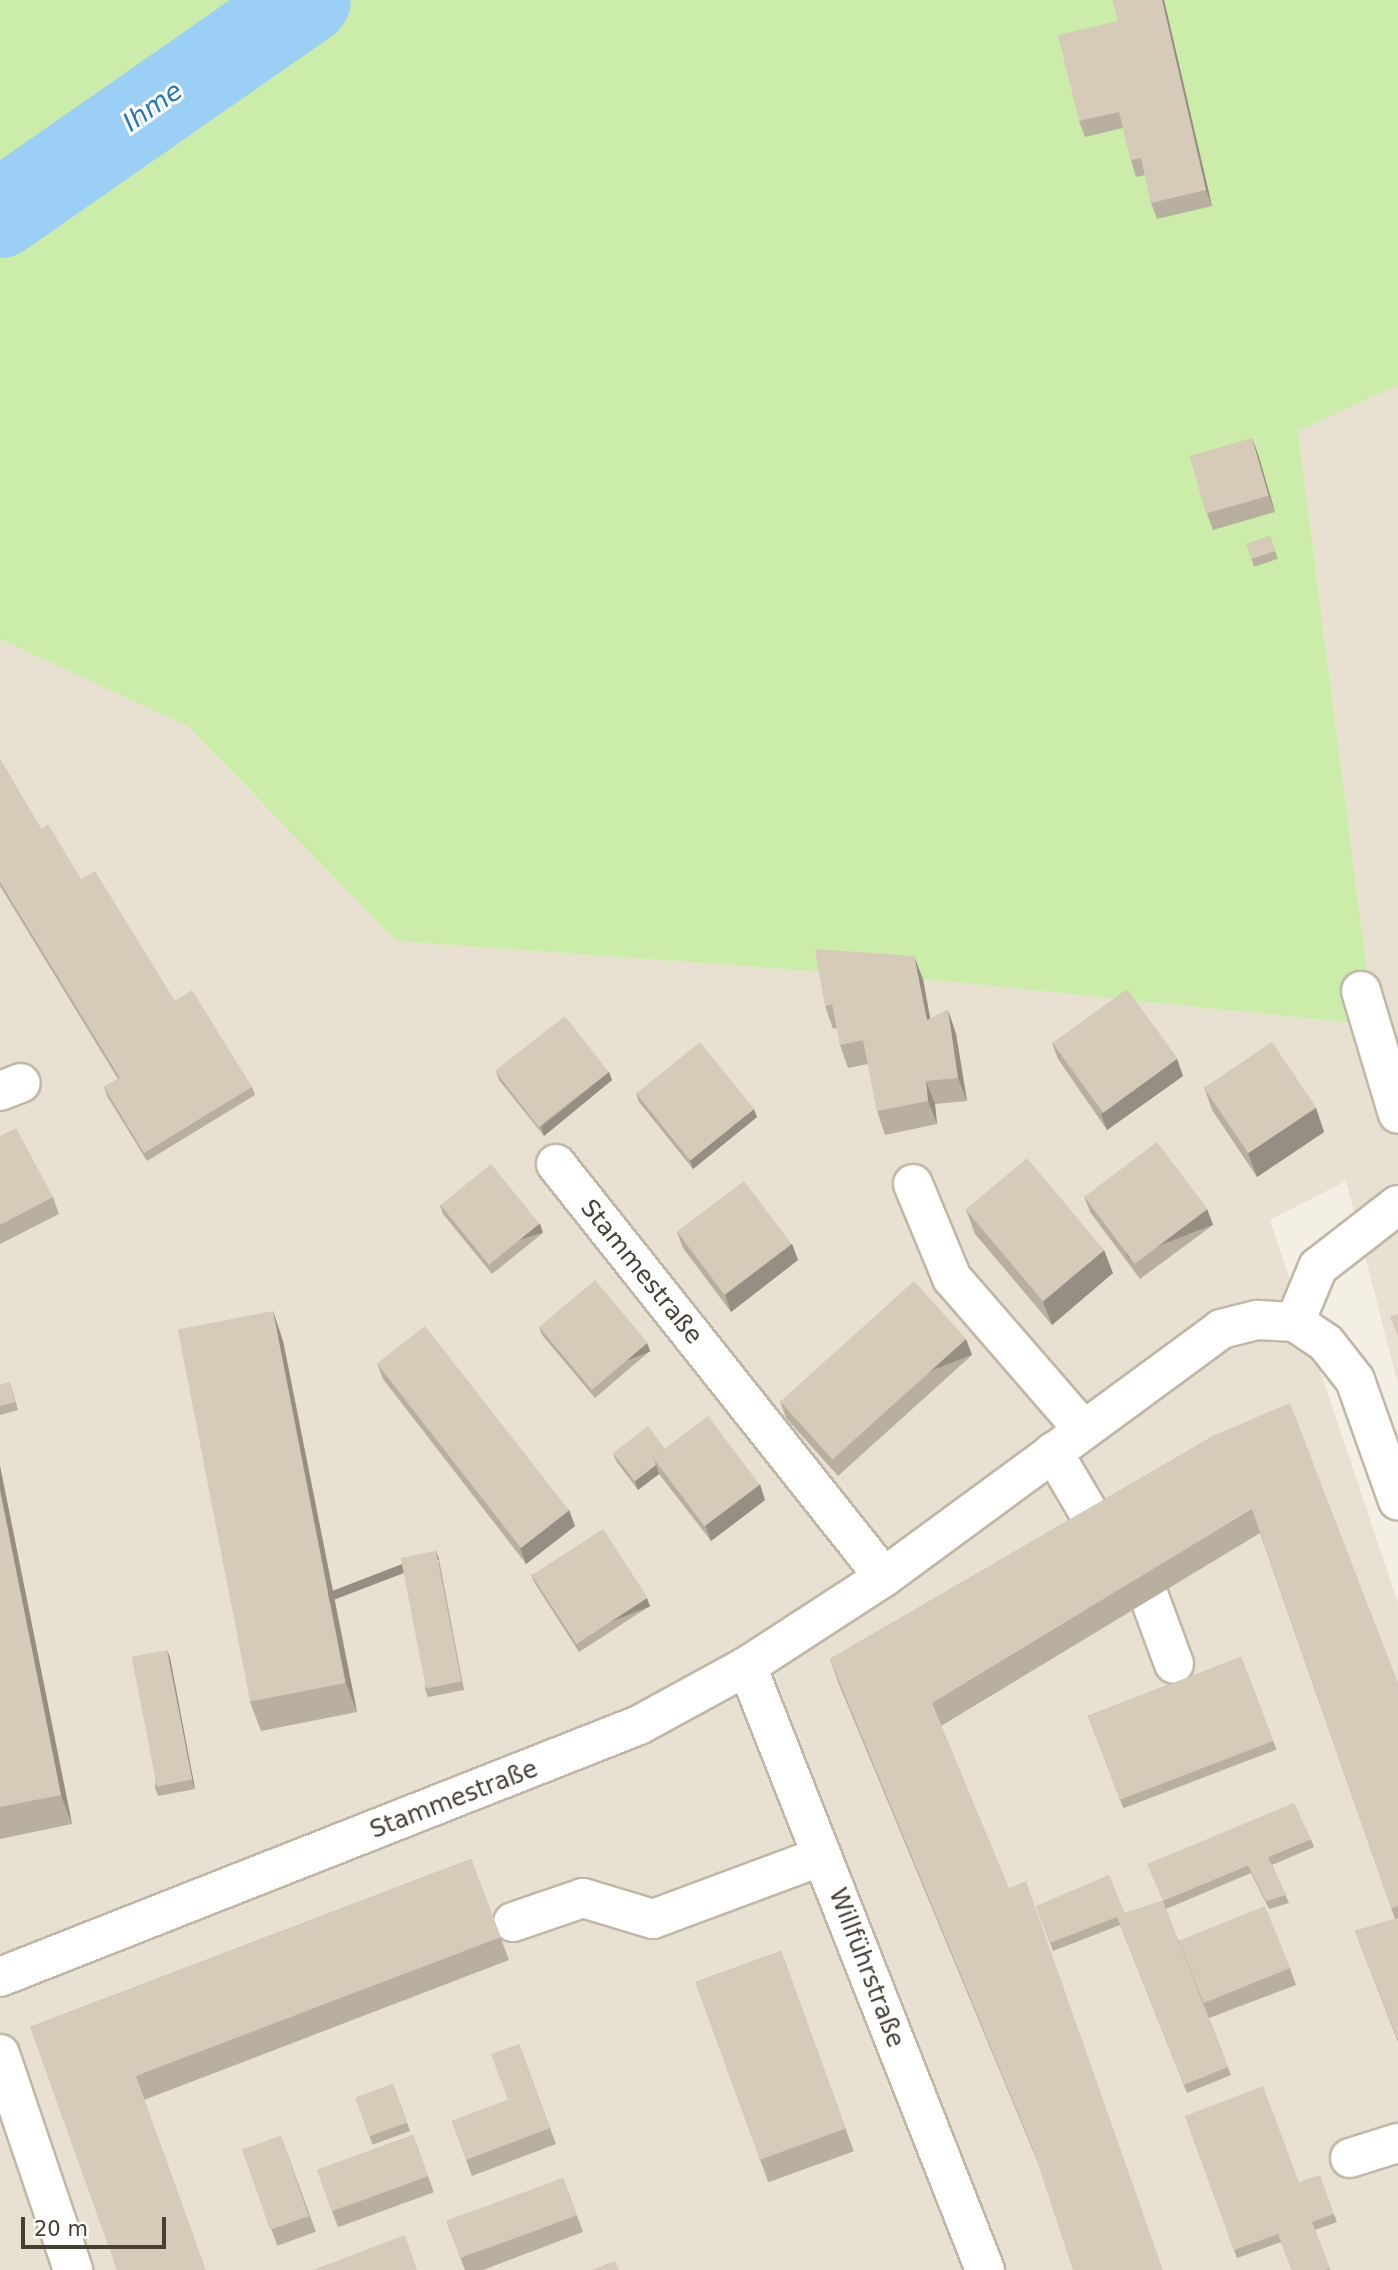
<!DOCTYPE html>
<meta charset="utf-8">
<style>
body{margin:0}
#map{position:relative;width:1398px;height:2270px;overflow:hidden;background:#f4efe4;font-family:"DejaVu Sans",sans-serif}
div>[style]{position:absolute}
.residential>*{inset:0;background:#e8e1d2}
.green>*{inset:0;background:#cceca9}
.river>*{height:88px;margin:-44px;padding:0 44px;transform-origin:44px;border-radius:44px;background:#9bcff6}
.roads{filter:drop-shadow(2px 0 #c0b7a6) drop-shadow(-2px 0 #c0b7a6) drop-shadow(0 2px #c0b7a6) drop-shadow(0 -2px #c0b7a6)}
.minor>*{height:38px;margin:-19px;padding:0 19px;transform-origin:19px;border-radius:19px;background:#fff}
.wall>*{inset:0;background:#b8af9f;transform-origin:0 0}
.shaded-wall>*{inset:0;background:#968e82;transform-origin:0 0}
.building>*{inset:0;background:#d6cbb9;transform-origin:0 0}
span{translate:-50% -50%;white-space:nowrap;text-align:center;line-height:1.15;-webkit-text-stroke:6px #fff;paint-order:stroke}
.street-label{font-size:24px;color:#463f33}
.water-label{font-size:26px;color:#2478ba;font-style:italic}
.scale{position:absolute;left:21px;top:2217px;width:145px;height:32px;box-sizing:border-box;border:4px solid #463f33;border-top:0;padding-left:9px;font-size:21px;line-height:24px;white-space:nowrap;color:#463f33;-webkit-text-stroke:5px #fff;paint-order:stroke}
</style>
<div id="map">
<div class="residential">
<i style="clip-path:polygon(1398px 385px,1398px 1385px,1346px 1181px,1270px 1220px,1398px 1603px,1398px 2270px,0 2270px,0 639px,189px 727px,396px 941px,923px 979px,1374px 1025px,1298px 430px)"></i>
</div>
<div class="green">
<i style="clip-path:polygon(0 0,1398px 0,1398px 385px,1298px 431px,1374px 1025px,923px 979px,396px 941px,189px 727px,0 639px)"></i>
</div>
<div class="river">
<i style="left:0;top:214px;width:374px;rotate:-34.9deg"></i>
</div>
<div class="roads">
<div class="minor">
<i style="left:1361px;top:991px;width:128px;rotate:73.3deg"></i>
<i style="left:0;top:1091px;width:22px;rotate:-21deg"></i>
<i style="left:556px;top:1164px;width:527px;rotate:51.54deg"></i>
<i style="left:913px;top:1184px;width:102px;rotate:67.5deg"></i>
<i style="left:952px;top:1278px;width:200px;rotate:49.1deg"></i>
<i style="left:1295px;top:1322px;width:37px;rotate:34deg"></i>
<i style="left:1326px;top:1343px;width:47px;rotate:51.9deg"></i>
<i style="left:1355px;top:1380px;width:128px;rotate:70.4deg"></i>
<i style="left:1295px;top:1322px;width:60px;rotate:-67.3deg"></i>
<i style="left:1318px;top:1267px;width:101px;rotate:-37.8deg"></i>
<i style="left:1053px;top:1452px;width:91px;rotate:59.5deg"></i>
<i style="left:1150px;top:1599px;width:69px;rotate:69.7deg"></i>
<i style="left:747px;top:1666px;width:649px;rotate:68.49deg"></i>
<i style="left:513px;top:1922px;width:74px;rotate:-18.9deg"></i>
<i style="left:583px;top:1898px;width:73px;rotate:16.7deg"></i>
<i style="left:653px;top:1919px;width:180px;rotate:-20.4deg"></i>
<i style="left:0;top:1977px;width:687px;rotate:-21.52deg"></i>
<i style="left:639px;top:1725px;width:123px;rotate:-28.6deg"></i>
<i style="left:747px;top:1666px;width:163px;rotate:-33deg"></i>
<i style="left:884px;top:1577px;width:418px;rotate:-36.3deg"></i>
<i style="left:1221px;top:1329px;width:38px;rotate:-14deg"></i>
<i style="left:1258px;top:1320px;width:37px;rotate:3deg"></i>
<i style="left:0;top:2054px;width:228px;rotate:71.3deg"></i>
<i style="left:1350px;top:2158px;width:50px;rotate:-17.4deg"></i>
</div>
</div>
<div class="wall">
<i style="clip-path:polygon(1113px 0,1164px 0,1212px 206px,1157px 219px,1151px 203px,1145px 175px,1136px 177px,1131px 160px,1123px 128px,1085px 137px,1079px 121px,1118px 21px)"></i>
<i style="clip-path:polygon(1252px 438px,1258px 454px,1275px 512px,1213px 530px,1207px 514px)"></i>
<i style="left:1270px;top:536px;width:24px;height:25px;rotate:71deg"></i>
<i style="clip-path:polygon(0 759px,41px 829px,175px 1001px,252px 1087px,255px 1095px,147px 1161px,107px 1096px,104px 1087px,118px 1079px,0 886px)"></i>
<i style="clip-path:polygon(923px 979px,930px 1019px,948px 1010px,956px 1034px,967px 1101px,935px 1104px,937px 1124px,885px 1135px,877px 1111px,868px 1064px,848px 1068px,840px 1045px,837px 1028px,833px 1029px,825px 1006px)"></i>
<i style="clip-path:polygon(1052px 1043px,1177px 1059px,1183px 1076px,1107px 1130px,1058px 1059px)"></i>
<i style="clip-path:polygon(496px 1072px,609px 1072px,612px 1080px,544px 1136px,499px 1080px)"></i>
<i style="clip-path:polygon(1204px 1087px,1316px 1108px,1324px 1132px,1257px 1177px,1212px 1110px)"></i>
<i style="clip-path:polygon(636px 1093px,757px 1117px,693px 1169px,639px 1102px)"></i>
<i style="clip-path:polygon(0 1136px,53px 1197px,59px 1214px,0 1244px)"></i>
<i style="clip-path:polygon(1084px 1196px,1207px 1209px,1213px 1225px,1140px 1279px,1090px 1212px)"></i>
<i style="clip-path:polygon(440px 1205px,540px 1224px,543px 1233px,492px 1274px,443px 1214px)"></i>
<i style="clip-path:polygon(966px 1210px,1113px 1273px,1052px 1325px,975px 1234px)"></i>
<i style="clip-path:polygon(677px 1232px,792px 1244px,798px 1260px,731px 1312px,683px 1248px)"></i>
<i style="clip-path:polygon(273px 1311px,283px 1341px,357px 1712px,261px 1731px,250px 1702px)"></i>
<i style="clip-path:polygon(539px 1327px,647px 1343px,650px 1351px,595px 1398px,542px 1335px)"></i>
<i style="clip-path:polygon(972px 1355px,838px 1476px,786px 1418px,780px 1401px)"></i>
<i style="clip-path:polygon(377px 1363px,569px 1510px,575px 1526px,526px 1564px,383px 1379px)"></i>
<i style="clip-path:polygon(10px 1382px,18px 1410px,0 1415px,0 1385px)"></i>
<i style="clip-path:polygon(1215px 1435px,1398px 1683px,1398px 2042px,1355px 1931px,1395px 1919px,1260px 1533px,941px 1726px,1038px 2163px,838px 1682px,830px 1659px)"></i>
<i style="clip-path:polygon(665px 1449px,765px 1500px,711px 1541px,659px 1474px,638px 1490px,616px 1461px,613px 1453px)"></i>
<i style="clip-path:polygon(0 1466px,72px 1824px,0 1839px)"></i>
<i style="clip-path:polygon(439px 1559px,464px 1690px,428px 1697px,425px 1689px)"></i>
<i style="clip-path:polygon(531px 1574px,650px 1606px,579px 1652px,534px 1582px)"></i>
<i style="clip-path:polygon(167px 1650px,170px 1658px,195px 1789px,158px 1796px,155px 1788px)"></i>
<i style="left:1241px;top:1657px;width:99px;height:164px;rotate:69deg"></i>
<i style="clip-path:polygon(1311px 1839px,1314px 1847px,1272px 1865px,1289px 1903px,1269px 1909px,1251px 1873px,1166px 1909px,1178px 1940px,1290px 1968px,1296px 1985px,1209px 2018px,1231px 2075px,1187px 2093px,1120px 1925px,1053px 1951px,1036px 1906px,1125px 1913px,1162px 1901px)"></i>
<i style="clip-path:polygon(471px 1859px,509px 1960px,144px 2100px,30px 2027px)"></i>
<i style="left:781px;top:1951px;width:213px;height:91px;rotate:70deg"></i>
<i style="clip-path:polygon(519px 2044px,556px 2144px,472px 2176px,452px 2121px,508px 2100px)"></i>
<i style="left:393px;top:2084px;width:50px;height:40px;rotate:70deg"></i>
<i style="clip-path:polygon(1185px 2116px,1299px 2182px,1334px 2214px,1337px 2222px,1315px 2230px,1330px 2270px,1292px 2270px,1281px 2242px,1237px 2258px)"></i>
<i style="left:413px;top:2135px;width:61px;height:102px;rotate:70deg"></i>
<i style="left:281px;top:2136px;width:102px;height:41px;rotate:70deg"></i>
<i style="clip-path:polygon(563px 2178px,583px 2232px,483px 2270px,465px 2270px,447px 2223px)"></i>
</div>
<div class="shaded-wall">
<i style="clip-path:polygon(1162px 0,1164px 0,1212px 206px,1206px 190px)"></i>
<i style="clip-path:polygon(1252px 438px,1258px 454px,1275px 512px,1269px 496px)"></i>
<i style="clip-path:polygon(914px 956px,923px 979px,935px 1044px,927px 1020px)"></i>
<i style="clip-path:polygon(948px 1010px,956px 1034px,967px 1101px,958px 1078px)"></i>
<i style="clip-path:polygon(1177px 1059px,1183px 1076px,1107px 1130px,1101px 1114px)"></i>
<i style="clip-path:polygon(609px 1072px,612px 1080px,544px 1136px,541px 1127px)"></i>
<i style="clip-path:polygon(926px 1081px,935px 1104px,937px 1124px,928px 1101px)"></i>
<i style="clip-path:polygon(1316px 1108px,1324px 1132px,1257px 1177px,1248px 1153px)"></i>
<i style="clip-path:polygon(754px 1109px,757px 1117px,693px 1169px,690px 1160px)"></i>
<i style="left:1207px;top:1209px;width:17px;height:91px;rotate:69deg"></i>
<i style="left:540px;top:1224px;width:9px;height:65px;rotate:72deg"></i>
<i style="clip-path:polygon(792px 1244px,798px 1260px,731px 1312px,725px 1295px)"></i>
<i style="clip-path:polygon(1104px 1250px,1113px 1273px,1052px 1325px,1043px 1302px)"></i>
<i style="clip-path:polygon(273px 1311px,283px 1341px,357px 1712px,346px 1683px)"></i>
<i style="left:966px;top:1339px;width:17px;height:180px;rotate:69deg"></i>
<i style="left:647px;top:1343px;width:9px;height:72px;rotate:69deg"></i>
<i style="clip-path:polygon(656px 1465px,659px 1474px,638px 1490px,635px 1481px)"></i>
<i style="clip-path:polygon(0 1466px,72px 1824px,61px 1795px,0 1490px)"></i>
<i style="clip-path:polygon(760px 1484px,765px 1500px,711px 1541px,705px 1525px)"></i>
<i style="clip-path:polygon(569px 1510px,575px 1526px,526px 1564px,520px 1548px)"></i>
<i style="left:436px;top:1551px;width:9px;height:133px;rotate:69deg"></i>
<i style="left:647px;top:1598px;width:9px;height:85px;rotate:69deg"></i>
<i style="clip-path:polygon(167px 1650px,170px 1658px,195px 1789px,192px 1780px)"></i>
</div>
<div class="building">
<i style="clip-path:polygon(1113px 0,1162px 0,1206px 190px,1151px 203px,1141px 158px,1131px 160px,1119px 112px,1079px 121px,1058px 35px,1118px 21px)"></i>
<i style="left:1252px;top:438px;width:60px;height:65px;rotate:74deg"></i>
<i style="left:1270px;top:536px;width:16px;height:25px;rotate:72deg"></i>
<i style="clip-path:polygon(0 759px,41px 829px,48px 824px,81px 879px,95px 871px,175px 1001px,192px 990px,252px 1087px,144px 1153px,104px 1087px,120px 1078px,0 882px)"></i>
<i style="clip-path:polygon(815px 949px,914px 956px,927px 1020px,948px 1010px,958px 1078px,926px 1081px,928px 1101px,877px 1111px,863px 1040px,840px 1045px,832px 1004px,825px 1006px)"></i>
<i style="left:1127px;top:989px;width:86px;height:92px;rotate:54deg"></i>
<i style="left:565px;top:1016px;width:71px;height:89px;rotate:52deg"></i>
<i style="left:700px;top:1042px;width:86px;height:82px;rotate:51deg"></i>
<i style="left:1272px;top:1042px;width:79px;height:82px;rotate:56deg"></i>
<i style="clip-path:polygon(16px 1128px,53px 1197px,0 1225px,0 1136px)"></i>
<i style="left:1157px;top:1142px;width:84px;height:91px;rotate:53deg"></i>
<i style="left:1027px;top:1158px;width:120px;height:80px;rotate:50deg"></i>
<i style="left:491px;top:1164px;width:77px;height:65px;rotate:51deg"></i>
<i style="left:744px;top:1181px;width:79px;height:84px;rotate:53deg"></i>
<i style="left:595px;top:1280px;width:82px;height:73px;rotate:50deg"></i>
<i style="left:914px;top:1281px;width:78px;height:180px;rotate:48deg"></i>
<i style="left:273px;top:1311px;width:379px;height:97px;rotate:79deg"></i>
<i style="clip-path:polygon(1398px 1314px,1398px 1337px,1390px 1316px)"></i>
<i style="left:425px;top:1326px;width:234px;height:61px;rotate:52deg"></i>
<i style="clip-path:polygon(10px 1382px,15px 1402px,0 1406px,0 1385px)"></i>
<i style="clip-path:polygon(1290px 1403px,1398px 1683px,1398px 1906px,1391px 1908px,1252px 1509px,932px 1703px,1009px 1888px,1026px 1881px,1163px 2270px,1073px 2270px,1033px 2149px,830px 1659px,1215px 1435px)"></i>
<i style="left:708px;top:1416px;width:86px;height:69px;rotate:53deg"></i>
<i style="clip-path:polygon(648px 1426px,665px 1449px,653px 1457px,656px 1465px,635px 1481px,613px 1453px)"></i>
<i style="clip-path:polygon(0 1490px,61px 1795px,0 1807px)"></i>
<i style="left:603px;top:1529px;width:82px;height:85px;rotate:57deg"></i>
<i style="left:436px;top:1551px;width:133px;height:36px;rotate:79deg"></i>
<i style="left:167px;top:1650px;width:132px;height:36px;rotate:79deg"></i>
<i style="left:1241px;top:1657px;width:90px;height:164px;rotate:69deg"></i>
<i style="clip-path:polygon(1294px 1803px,1311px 1839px,1268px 1857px,1286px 1895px,1266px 1901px,1248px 1865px,1163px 1901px,1147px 1864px)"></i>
<i style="clip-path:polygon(471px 1859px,501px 1937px,136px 2076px,206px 2270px,117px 2270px,30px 2027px)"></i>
<i style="clip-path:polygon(1109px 1875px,1125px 1913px,1163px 1901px,1228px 2067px,1184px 2085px,1117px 1917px,1050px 1943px,1036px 1906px)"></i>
<i style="left:1265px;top:1906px;width:67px;height:93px;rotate:68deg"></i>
<i style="clip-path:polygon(1398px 1918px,1398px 2040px,1355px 1931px)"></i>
<i style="left:781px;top:1951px;width:189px;height:91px;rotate:70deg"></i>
<i style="clip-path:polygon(519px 2044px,550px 2128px,466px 2160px,452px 2121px,508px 2100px,491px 2054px)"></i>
<i style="left:393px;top:2084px;width:41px;height:40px;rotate:70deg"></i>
<i style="clip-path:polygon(1263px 2086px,1299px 2182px,1320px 2175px,1334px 2214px,1312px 2222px,1330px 2268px,1325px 2270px,1292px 2270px,1278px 2234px,1234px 2250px,1185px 2116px)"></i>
<i style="left:413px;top:2135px;width:44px;height:102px;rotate:70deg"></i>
<i style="left:281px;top:2136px;width:85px;height:41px;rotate:71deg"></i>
<i style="left:563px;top:2178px;width:40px;height:124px;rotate:70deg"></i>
<i style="clip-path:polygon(405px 2235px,417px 2270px,313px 2270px)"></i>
<i style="clip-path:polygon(615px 2261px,619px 2270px,591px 2270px)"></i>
</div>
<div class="street-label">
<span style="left:641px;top:1272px;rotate:51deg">Stammestraße</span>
<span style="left:454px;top:1800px;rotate:-21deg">Stammestraße</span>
<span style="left:866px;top:1968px;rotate:69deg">Willführstraße</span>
</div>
<div class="water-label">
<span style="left:153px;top:107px;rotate:-35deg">Ihme</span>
</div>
<div class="scale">20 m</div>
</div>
